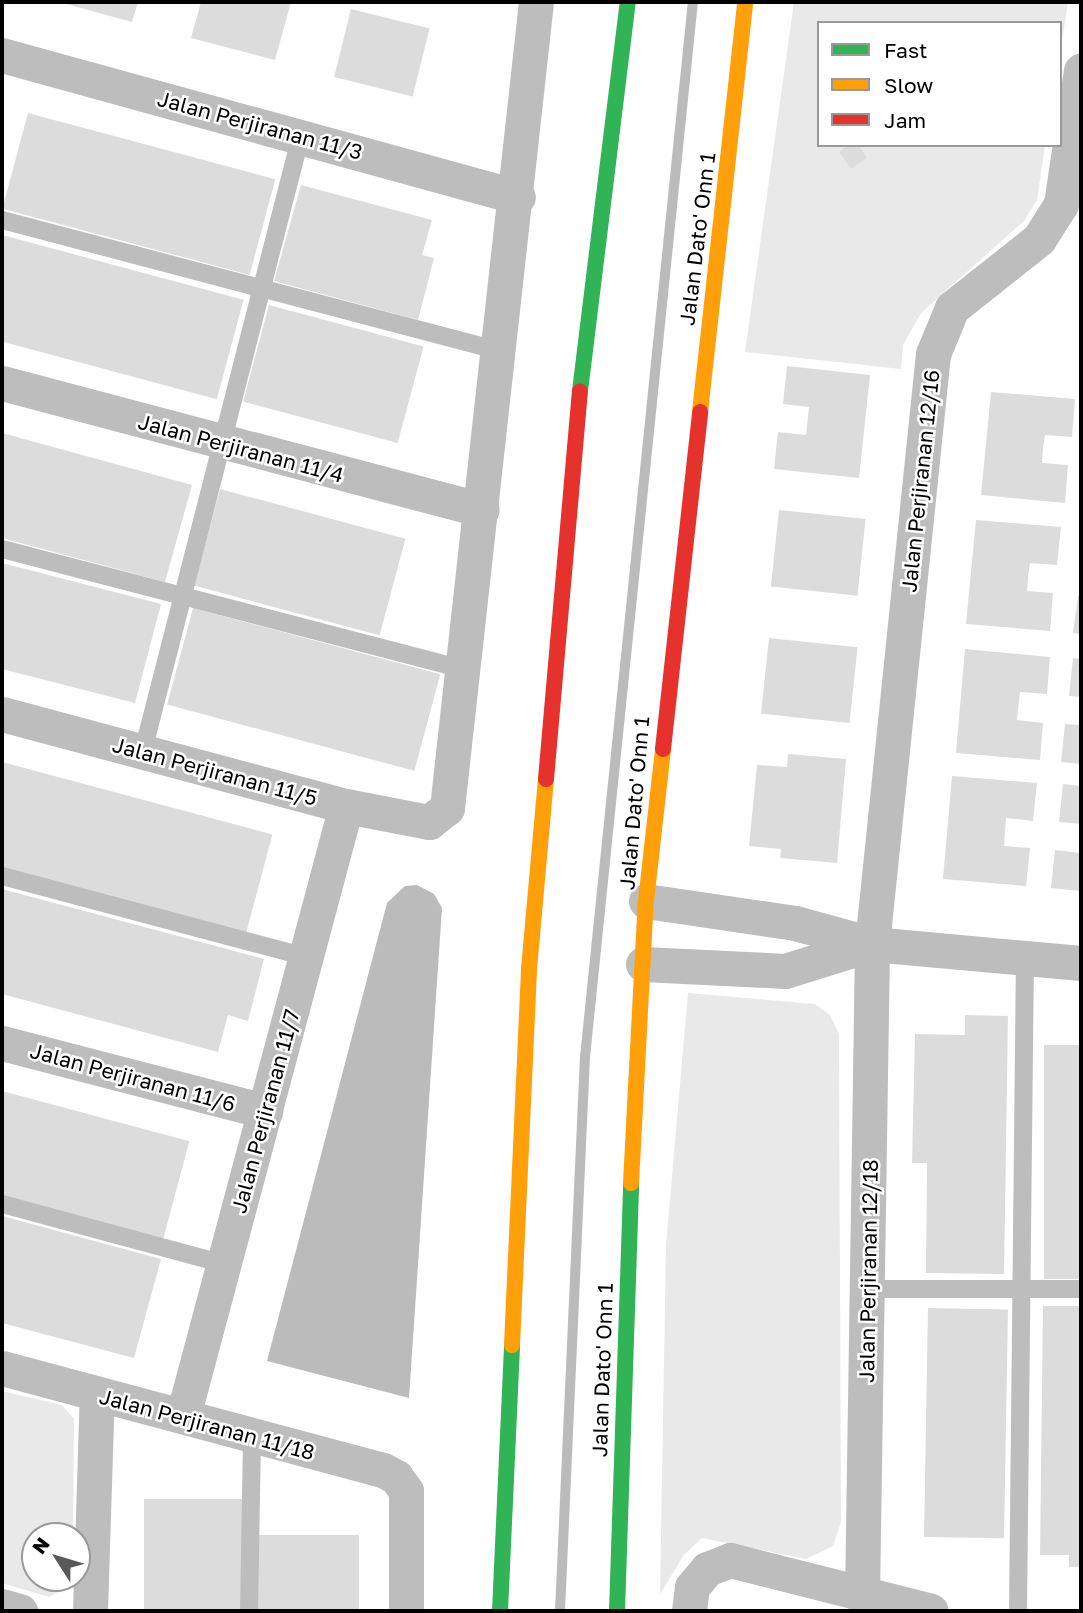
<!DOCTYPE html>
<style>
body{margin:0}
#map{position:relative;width:1083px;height:1613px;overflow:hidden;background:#fff;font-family:"Golos Text",sans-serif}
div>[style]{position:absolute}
.green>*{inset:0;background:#e9e9e9}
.water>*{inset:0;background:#bbb}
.stream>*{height:10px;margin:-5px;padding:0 5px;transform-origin:5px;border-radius:5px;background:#bbb}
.building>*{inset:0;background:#dcdcdc;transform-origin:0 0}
.lane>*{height:18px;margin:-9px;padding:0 9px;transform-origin:9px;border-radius:9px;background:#bdbdbd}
.street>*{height:35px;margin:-17.5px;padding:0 17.5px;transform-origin:17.5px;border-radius:17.5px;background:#bdbdbd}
.fast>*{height:16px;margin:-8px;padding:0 8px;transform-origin:8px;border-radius:8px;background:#30b455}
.slow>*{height:16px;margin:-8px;padding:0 8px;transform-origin:8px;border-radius:8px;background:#ff9f0a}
.jam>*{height:16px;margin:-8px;padding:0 8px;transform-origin:8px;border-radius:8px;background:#e5322d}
span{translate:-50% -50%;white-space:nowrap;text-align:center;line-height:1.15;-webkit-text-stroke:5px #fff;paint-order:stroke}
.street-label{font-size:21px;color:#000}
.frame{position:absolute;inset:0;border:4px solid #000;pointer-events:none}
.legend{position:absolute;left:817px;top:21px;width:245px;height:126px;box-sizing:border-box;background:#fff;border:2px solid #999;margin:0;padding:9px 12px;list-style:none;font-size:21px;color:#000}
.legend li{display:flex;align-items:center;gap:14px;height:35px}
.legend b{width:35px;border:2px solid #999}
.north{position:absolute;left:21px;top:1522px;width:70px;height:70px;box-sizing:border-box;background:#fff;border:2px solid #999;border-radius:50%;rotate:307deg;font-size:19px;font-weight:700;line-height:28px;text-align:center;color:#000}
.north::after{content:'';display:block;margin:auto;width:24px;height:32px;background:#595959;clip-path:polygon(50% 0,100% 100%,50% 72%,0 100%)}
</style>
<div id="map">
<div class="green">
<i style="clip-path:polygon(794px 2px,1068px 2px,1060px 53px,1060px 23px,819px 23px,819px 145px,1045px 145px,1037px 200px,1024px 221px,921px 313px,903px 345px,901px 369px,745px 352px)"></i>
<i style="clip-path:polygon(688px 993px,815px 1004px,830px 1015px,839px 1034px,841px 1522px,833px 1546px,806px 1559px,702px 1538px,684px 1555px,660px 1594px,666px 1245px)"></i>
<i style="clip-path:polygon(2px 1391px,62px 1405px,74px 1419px,73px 1536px,35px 1536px,35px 1578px,72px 1578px,72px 1584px,49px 1597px,2px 1583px)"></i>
</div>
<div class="water">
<i style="clip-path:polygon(417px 885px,434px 894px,442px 908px,409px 1398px,267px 1361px,387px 903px,405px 886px)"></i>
</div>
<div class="stream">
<i style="left:560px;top:1611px;width:555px;rotate:-87.42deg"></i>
<i style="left:585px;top:1057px;width:1061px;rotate:-84.16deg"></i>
</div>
<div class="building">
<i style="clip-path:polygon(59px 2px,138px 2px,132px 22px)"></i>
<i style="clip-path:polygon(201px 2px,291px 2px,275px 60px,191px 38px)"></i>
<i style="left:351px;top:9px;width:81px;height:70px;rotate:14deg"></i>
<i style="left:28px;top:113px;width:256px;height:99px;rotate:15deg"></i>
<i style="clip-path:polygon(848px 145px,859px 145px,867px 158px,851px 169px,839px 152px)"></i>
<i style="clip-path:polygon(301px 185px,432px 220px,422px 255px,434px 258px,418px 320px,274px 281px)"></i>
<i style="left:2px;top:235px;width:250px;height:103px;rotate:15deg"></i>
<i style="left:269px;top:305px;width:160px;height:100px;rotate:15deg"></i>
<i style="clip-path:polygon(787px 366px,870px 375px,859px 478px,774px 469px,778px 432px,806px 435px,809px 407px,783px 404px)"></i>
<i style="clip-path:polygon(991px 392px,1075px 399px,1072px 437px,1045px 435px,1043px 448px,1042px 463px,1068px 465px,1065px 503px,981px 495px)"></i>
<i style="clip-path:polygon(2px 433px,192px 485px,165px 582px,2px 538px)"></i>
<i style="left:220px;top:489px;width:192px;height:100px;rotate:15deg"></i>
<i style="left:779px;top:510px;width:87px;height:77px;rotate:6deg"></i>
<i style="clip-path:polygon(976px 520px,1061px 527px,1057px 565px,1030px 563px,1028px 577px,1027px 591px,1053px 593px,1050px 631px,966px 624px)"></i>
<i style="clip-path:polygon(2px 563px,161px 604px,135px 703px,2px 669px)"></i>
<i style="clip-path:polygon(1078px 596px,1081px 596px,1081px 634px,1073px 633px)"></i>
<i style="left:193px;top:608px;width:256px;height:100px;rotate:15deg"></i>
<i style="left:769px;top:638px;width:89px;height:76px;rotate:6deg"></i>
<i style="clip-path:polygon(965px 649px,1050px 657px,1047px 694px,1020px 692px,1017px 720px,1043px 723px,1040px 760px,956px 753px)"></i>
<i style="clip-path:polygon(1073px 658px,1081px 659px,1081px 697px,1069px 696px)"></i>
<i style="clip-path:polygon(1065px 724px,1081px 725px,1081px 764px,1061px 762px)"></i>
<i style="clip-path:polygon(788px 754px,846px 759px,837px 863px,780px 858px,781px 849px,749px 846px,757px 765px,787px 767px)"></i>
<i style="left:2px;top:762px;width:280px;height:104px;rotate:15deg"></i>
<i style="clip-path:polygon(952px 776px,1037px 783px,1033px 821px,1006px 818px,1004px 846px,1030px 848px,1026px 886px,943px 879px)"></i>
<i style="clip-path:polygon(1063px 784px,1081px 786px,1081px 824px,1059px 822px)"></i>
<i style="clip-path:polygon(1055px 850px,1081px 853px,1081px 891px,1051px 888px)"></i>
<i style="clip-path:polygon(2px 889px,264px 959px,248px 1021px,228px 1015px,218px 1052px,2px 994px)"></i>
<i style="clip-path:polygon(965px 1015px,1008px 1016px,1004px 1274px,926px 1273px,927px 1163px,912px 1163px,915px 1034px,965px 1035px)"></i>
<i style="left:1044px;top:1045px;width:37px;height:234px"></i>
<i style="left:2px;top:1091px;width:194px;height:101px;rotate:15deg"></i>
<i style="clip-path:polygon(2px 1216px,161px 1259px,134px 1358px,2px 1323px)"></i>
<i style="clip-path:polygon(1043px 1306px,1081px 1306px,1081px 1567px,1069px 1567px,1069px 1555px,1040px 1555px)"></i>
<i style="left:928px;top:1308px;width:80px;height:229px;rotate:1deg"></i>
<i style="left:144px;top:1499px;width:100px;height:112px"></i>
<i style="left:257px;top:1535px;width:102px;height:76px"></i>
</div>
<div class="lane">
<i style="left:2px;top:220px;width:515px;rotate:14.74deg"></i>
<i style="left:2px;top:549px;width:477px;rotate:14.6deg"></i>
<i style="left:143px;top:751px;width:636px;rotate:-75.61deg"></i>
<i style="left:2px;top:876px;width:315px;rotate:14.9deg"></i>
<i style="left:2px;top:1204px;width:230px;rotate:15.1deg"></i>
<i style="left:867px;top:1289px;width:214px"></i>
<i style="left:249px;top:1611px;width:174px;rotate:-89deg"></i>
<i style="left:1018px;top:1611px;width:653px;rotate:-89.39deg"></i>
</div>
<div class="street">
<i style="left:2px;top:55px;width:535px;rotate:15.39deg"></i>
<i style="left:2px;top:383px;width:496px;rotate:14.8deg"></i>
<i style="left:2px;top:714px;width:356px;rotate:15deg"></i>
<i style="left:346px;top:806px;width:85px;rotate:10.9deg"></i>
<i style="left:429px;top:822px;width:23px;rotate:-38deg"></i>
<i style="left:447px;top:808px;width:811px;rotate:-83.7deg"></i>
<i style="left:646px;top:901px;width:151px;rotate:8.4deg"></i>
<i style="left:795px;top:923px;width:80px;rotate:15.3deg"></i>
<i style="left:872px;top:944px;width:210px;rotate:5.2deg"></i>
<i style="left:643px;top:964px;width:142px;rotate:2.8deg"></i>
<i style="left:785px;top:971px;width:91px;rotate:-17.2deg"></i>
<i style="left:2px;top:1043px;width:272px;rotate:14.5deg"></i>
<i style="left:2px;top:1368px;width:394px;rotate:15deg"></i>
<i style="left:383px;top:1470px;width:15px;rotate:28deg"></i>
<i style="left:396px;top:1477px;width:17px;rotate:54deg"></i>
<i style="left:406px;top:1491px;width:120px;rotate:90deg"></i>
<i style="left:183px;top:1416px;width:631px;rotate:-75.04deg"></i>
<i style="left:862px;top:1597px;width:653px;rotate:-89.12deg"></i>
<i style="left:872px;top:944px;width:593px;rotate:-84.1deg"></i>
<i style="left:933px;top:354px;width:50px;rotate:-67.6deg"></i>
<i style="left:952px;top:308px;width:111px;rotate:-38.4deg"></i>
<i style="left:1039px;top:239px;width:41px;rotate:-57.8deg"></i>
<i style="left:1061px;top:204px;width:135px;rotate:-81.5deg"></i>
<i style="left:2px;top:1606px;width:19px;rotate:16deg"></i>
<i style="left:90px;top:1611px;width:217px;rotate:-88.2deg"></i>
<i style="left:689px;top:1611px;width:24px;rotate:-83deg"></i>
<i style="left:692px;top:1587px;width:23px;rotate:-50deg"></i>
<i style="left:707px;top:1569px;width:25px;rotate:-21deg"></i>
<i style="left:730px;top:1560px;width:207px;rotate:14.2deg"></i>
</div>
<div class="fast">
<i style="left:580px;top:391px;width:392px;rotate:-83deg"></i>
<i style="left:500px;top:1611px;width:266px;rotate:-87.4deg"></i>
<i style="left:617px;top:1611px;width:428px;rotate:-88.1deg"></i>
</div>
<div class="slow">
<i style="left:700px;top:412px;width:412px;rotate:-83.7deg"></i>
<i style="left:631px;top:1183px;width:282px;rotate:-87deg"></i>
<i style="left:646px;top:901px;width:153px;rotate:-83.6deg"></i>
<i style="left:512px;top:1345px;width:376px;rotate:-87.4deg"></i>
<i style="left:529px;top:969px;width:191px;rotate:-84.9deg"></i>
</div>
<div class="jam">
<i style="left:663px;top:749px;width:339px;rotate:-83.7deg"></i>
<i style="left:546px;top:779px;width:389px;rotate:-85deg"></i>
</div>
<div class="street-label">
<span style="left:260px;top:125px;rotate:15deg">Jalan Perjiranan 11/3</span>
<span style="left:697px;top:239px;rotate:-83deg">Jalan Dato' Onn 1</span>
<span style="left:241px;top:448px;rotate:15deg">Jalan Perjiranan 11/4</span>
<span style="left:920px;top:481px;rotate:-84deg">Jalan Perjiranan 12/16</span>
<span style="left:215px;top:771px;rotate:15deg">Jalan Perjiranan 11/5</span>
<span style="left:634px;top:803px;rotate:-85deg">Jalan Dato' Onn 1</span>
<span style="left:133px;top:1077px;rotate:15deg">Jalan Perjiranan 11/6</span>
<span style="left:265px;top:1111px;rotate:-75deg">Jalan Perjiranan 11/7</span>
<span style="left:868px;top:1271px;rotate:-89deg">Jalan Perjiranan 12/18</span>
<span style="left:602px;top:1370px;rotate:-88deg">Jalan Dato' Onn 1</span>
<span style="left:207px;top:1424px;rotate:15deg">Jalan Perjiranan 11/18</span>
</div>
<div class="frame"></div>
<ul class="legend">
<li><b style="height:9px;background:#30b455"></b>Fast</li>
<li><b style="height:9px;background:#ff9f0a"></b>Slow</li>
<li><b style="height:9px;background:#e5322d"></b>Jam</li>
</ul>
<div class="north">N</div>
</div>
